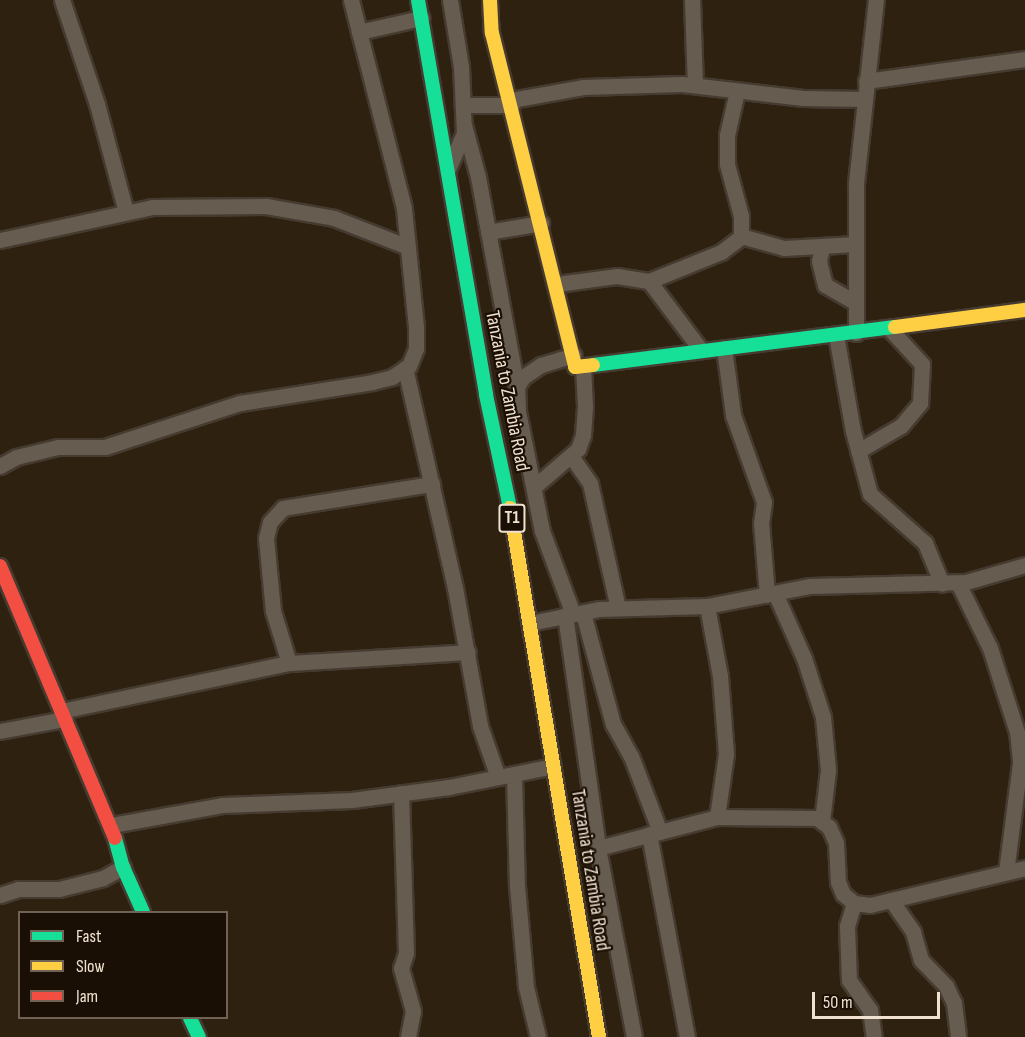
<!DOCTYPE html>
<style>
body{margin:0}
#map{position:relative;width:1025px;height:1037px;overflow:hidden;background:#2e2110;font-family:"Sofia Sans Condensed",sans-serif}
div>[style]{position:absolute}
.roads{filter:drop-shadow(2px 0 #463b30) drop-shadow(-2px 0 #463b30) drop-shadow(0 2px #463b30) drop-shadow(0 -2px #463b30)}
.street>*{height:15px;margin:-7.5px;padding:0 7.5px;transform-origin:7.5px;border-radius:7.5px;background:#665c50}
.fast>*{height:14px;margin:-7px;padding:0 7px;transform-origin:7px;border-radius:7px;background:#16e098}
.slow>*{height:14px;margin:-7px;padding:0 7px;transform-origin:7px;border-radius:7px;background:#ffcf43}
.jam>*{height:14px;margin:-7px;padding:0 7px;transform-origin:7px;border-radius:7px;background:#f24e42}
span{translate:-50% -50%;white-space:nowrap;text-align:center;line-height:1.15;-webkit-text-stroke:4.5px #1a0f04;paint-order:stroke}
.shield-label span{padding:2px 4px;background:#1a0f04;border:2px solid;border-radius:4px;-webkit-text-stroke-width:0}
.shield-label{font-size:18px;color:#f1e1d0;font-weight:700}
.street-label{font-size:20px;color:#f1e1d0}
.legend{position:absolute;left:18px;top:911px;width:210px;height:108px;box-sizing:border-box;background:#1a0f04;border:2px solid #706356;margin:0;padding:8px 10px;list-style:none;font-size:18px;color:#f1e1d0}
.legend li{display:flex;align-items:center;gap:12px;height:30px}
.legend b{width:30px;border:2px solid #706356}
.scale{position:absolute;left:812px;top:992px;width:128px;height:27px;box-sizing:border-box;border:3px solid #f1e1d0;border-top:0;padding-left:8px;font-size:18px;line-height:21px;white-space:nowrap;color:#f1e1d0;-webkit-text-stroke:4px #1a0f04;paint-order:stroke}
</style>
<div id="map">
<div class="roads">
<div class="street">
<i style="left:62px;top:0;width:110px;rotate:71.4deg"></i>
<i style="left:97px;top:104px;width:112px;rotate:75deg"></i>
<i style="left:692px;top:0;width:85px;rotate:88deg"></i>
<i style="left:359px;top:32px;width:64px;rotate:-12.7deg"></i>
<i style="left:866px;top:81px;width:161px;rotate:-7.9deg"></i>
<i style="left:511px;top:100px;width:73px;rotate:-10.2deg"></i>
<i style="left:583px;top:87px;width:99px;rotate:-1.7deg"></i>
<i style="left:682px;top:84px;width:122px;rotate:6.6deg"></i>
<i style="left:803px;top:98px;width:61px;rotate:0.9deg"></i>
<i style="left:463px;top:105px;width:49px"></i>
<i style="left:464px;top:125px;width:54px;rotate:74.9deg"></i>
<i style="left:478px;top:177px;width:214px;rotate:79.5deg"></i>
<i style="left:448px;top:169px;width:39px;rotate:-66deg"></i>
<i style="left:464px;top:133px;width:66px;rotate:-92.6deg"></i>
<i style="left:461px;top:67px;width:68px;rotate:-99.3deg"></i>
<i style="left:488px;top:232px;width:54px;rotate:-9.6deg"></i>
<i style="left:741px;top:236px;width:45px;rotate:15.6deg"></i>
<i style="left:784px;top:248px;width:72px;rotate:-3.2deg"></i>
<i style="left:0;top:240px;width:156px;rotate:-12.2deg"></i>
<i style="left:152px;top:207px;width:114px;rotate:-0.5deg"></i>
<i style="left:266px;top:206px;width:69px;rotate:10deg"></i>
<i style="left:334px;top:218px;width:79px;rotate:21.4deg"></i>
<i style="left:822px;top:247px;width:14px;rotate:102deg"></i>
<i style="left:819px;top:261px;width:25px;rotate:76deg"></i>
<i style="left:825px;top:285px;width:36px;rotate:30deg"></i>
<i style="left:649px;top:281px;width:78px;rotate:-21.9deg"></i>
<i style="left:721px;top:252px;width:25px;rotate:-37deg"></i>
<i style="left:741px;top:237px;width:21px;rotate:-90deg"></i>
<i style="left:741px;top:216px;width:54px;rotate:-105.1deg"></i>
<i style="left:727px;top:164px;width:29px;rotate:-90deg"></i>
<i style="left:727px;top:135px;width:45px;rotate:-77.2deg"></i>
<i style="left:557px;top:284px;width:61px;rotate:-7.6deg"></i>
<i style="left:617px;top:276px;width:32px;rotate:9deg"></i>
<i style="left:649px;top:281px;width:86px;rotate:53deg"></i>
<i style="left:856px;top:333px;width:150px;rotate:-90deg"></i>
<i style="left:856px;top:183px;width:184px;rotate:-83.8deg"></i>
<i style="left:836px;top:335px;width:97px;rotate:80deg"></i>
<i style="left:853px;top:431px;width:65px;rotate:74.9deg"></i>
<i style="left:870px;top:494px;width:74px;rotate:41.7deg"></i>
<i style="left:925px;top:543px;width:44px;rotate:67.5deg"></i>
<i style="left:724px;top:348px;width:68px;rotate:82.3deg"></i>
<i style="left:733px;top:415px;width:92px;rotate:70.4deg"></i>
<i style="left:764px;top:502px;width:21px;rotate:98deg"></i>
<i style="left:761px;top:523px;width:72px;rotate:85.2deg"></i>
<i style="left:405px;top:368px;width:226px;rotate:77.2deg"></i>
<i style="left:455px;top:588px;width:140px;rotate:79.7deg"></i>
<i style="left:480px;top:726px;width:54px;rotate:70.6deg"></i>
<i style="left:858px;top:451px;width:50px;rotate:-30.2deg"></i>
<i style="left:901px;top:426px;width:30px;rotate:-50deg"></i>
<i style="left:920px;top:403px;width:39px;rotate:-87deg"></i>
<i style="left:922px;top:364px;width:49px;rotate:-132.5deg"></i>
<i style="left:571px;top:456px;width:33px;rotate:55deg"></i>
<i style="left:590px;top:483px;width:128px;rotate:77.4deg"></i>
<i style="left:0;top:466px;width:18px;rotate:-29deg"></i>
<i style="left:16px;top:457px;width:43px;rotate:-13.4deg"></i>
<i style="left:58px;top:447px;width:47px"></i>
<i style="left:105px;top:447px;width:142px;rotate:-18.1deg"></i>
<i style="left:240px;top:403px;width:134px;rotate:-9deg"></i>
<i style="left:372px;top:382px;width:21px;rotate:-14deg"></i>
<i style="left:392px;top:377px;width:20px;rotate:-33deg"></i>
<i style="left:409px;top:366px;width:18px;rotate:-68deg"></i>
<i style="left:416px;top:349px;width:22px;rotate:-90deg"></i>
<i style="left:416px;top:327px;width:120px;rotate:-95.8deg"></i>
<i style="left:404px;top:208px;width:215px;rotate:-104.3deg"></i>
<i style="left:535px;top:486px;width:57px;rotate:-40.7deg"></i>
<i style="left:578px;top:449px;width:15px;rotate:-70deg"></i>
<i style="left:583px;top:435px;width:29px;rotate:-86deg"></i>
<i style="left:585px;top:406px;width:40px;rotate:-92.9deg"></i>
<i style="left:958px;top:583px;width:72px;rotate:63.8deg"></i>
<i style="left:990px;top:648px;width:88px;rotate:72.2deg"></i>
<i style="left:1017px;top:732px;width:31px;rotate:84deg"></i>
<i style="left:1020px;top:763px;width:110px;rotate:97.3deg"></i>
<i style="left:775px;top:593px;width:71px;rotate:66deg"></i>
<i style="left:804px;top:658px;width:62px;rotate:72.1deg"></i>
<i style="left:823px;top:717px;width:53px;rotate:84.6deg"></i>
<i style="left:828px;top:770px;width:51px;rotate:96.7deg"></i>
<i style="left:707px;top:606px;width:71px;rotate:79.5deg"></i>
<i style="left:720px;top:676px;width:78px;rotate:85.6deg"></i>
<i style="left:726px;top:754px;width:64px;rotate:98.1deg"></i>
<i style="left:583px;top:613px;width:115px;rotate:74.9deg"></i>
<i style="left:613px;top:724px;width:37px;rotate:61deg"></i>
<i style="left:631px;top:756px;width:81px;rotate:69.1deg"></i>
<i style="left:573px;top:614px;width:89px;rotate:-110.5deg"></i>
<i style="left:542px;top:531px;width:122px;rotate:-101.3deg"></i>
<i style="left:518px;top:411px;width:24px;rotate:-92deg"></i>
<i style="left:517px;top:387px;width:12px;rotate:-59deg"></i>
<i style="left:523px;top:377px;width:22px;rotate:-34deg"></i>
<i style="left:541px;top:365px;width:34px;rotate:-17deg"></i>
<i style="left:565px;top:615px;width:235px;rotate:81.9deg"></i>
<i style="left:598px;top:848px;width:192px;rotate:79.2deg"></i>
<i style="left:530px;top:623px;width:70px;rotate:-11.5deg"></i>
<i style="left:599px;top:609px;width:108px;rotate:-1.6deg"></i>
<i style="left:707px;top:606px;width:105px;rotate:-11deg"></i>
<i style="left:810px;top:586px;width:156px;rotate:-1.5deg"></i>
<i style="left:966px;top:582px;width:61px;rotate:-16.1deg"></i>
<i style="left:289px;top:663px;width:54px;rotate:-107.1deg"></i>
<i style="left:273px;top:611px;width:73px;rotate:-95.5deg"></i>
<i style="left:266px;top:538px;width:16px;rotate:-76deg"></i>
<i style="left:270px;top:522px;width:19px;rotate:-47deg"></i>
<i style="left:283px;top:508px;width:151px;rotate:-9.2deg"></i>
<i style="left:61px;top:711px;width:233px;rotate:-11.9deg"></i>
<i style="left:289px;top:663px;width:179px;rotate:-3.5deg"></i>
<i style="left:0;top:731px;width:66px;rotate:-10.5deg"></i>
<i style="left:514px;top:774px;width:112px;rotate:88.5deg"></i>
<i style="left:517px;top:886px;width:101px;rotate:84.9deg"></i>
<i style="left:526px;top:987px;width:51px;rotate:76.5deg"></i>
<i style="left:401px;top:793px;width:160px;rotate:88.2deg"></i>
<i style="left:406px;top:953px;width:16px;rotate:108deg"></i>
<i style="left:401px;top:968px;width:45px;rotate:74.4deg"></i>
<i style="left:413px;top:1011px;width:26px;rotate:101deg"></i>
<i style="left:112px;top:825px;width:113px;rotate:-10.2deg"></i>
<i style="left:223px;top:805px;width:129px;rotate:-2.2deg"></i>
<i style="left:352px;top:800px;width:98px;rotate:-7.6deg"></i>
<i style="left:449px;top:787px;width:106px;rotate:-11.4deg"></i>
<i style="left:649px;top:834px;width:207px;rotate:79.4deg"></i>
<i style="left:598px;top:848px;width:123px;rotate:-14.6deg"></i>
<i style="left:717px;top:817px;width:100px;rotate:0.6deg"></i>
<i style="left:817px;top:818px;width:15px;rotate:37deg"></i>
<i style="left:829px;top:827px;width:17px;rotate:66deg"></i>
<i style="left:836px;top:843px;width:39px;rotate:87deg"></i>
<i style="left:838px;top:882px;width:13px;rotate:67deg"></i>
<i style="left:843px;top:894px;width:14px;rotate:39deg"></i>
<i style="left:854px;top:903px;width:16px;rotate:7deg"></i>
<i style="left:870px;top:905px;width:159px;rotate:-13.4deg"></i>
<i style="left:0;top:895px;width:19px;rotate:-18deg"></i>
<i style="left:18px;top:889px;width:41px"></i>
<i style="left:59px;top:889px;width:45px;rotate:-14deg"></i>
<i style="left:103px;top:878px;width:23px;rotate:-29deg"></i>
<i style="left:891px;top:900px;width:39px;rotate:55deg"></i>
<i style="left:913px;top:932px;width:29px;rotate:74deg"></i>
<i style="left:921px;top:960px;width:36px;rotate:46deg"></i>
<i style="left:946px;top:986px;width:19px;rotate:65deg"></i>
<i style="left:954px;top:1003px;width:34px;rotate:83deg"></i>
<i style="left:854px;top:903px;width:24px;rotate:107deg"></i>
<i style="left:847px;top:926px;width:54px;rotate:87.9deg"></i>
<i style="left:849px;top:980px;width:37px;rotate:55deg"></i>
<i style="left:870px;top:1010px;width:27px;rotate:82deg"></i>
</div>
<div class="fast">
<i style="left:418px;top:0;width:401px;rotate:80.2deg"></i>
<i style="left:486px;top:395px;width:116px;rotate:78deg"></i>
<i style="left:593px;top:365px;width:304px;rotate:-7.2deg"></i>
<i style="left:115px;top:838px;width:30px;rotate:75deg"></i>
<i style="left:123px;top:867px;width:49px;rotate:66deg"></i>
<i style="left:190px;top:1018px;width:21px;rotate:65deg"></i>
</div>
<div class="slow">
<i style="left:490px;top:0;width:33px;rotate:87deg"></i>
<i style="left:492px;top:33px;width:344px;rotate:76deg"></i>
<i style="left:575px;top:367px;width:18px;rotate:-6deg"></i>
<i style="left:895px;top:327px;width:131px;rotate:-7.5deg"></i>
<i style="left:510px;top:508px;width:536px;rotate:80.45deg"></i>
</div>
<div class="jam">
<i style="left:0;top:566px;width:295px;rotate:67.1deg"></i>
</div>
</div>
<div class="shield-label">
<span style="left:512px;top:518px">T1</span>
</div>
<div class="street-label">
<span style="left:507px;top:391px;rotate:79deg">Tanzania to Zambia Road</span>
<span style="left:590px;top:870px;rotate:81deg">Tanzania to Zambia Road</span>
</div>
<ul class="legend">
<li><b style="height:8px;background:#16e098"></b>Fast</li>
<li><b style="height:8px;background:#ffcf43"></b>Slow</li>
<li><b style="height:8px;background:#f24e42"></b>Jam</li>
</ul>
<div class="scale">50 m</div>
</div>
